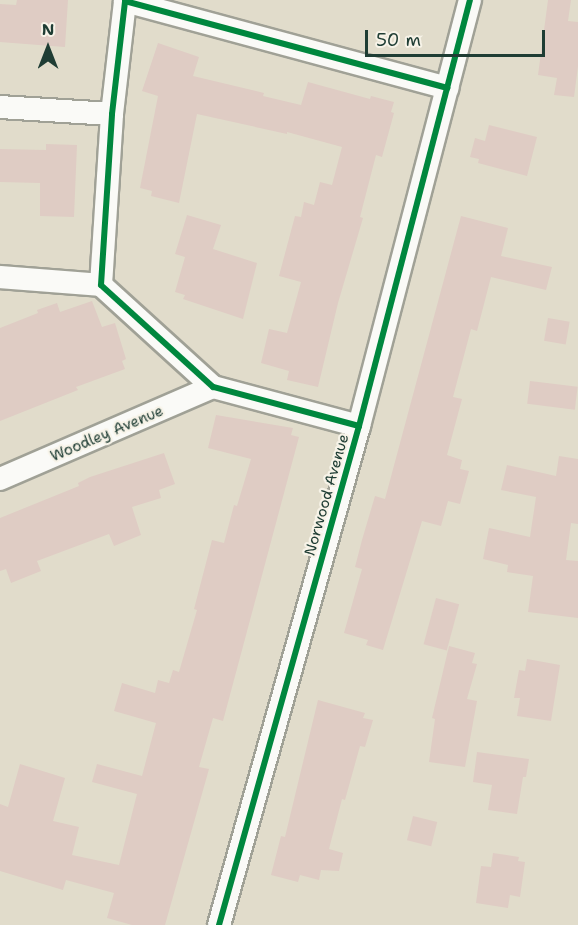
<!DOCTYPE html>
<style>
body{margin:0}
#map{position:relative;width:578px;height:925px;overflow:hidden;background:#e1dccb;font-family:"Shantell Sans",sans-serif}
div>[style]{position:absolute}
.building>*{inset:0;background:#dfccc4;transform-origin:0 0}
.roads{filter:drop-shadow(2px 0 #a0a196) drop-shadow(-2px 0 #a0a196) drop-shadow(0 2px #a0a196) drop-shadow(0 -2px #a0a196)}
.street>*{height:22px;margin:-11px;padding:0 11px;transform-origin:11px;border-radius:11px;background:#fafaf7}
.cycleway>*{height:6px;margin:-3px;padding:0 3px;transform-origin:3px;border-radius:3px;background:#00873e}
span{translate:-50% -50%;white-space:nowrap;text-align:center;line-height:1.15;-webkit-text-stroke:4.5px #f7f3e8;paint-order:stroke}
.street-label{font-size:15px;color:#1f3d34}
.north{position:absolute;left:18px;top:18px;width:60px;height:60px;-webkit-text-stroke:4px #f7f3e8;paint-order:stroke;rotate:0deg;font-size:16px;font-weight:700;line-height:24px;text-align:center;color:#1f3d34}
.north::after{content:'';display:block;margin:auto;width:21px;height:27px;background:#1f3d34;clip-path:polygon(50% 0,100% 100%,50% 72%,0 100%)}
.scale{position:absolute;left:365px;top:30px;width:180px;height:27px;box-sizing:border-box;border:3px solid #1f3d34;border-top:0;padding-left:8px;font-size:18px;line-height:21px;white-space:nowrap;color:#1f3d34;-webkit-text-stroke:4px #f7f3e8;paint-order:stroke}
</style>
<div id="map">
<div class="building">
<i style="clip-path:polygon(17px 0,68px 0,65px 47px,0 42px,0 4px,16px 5px)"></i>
<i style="clip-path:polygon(548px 0,571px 0,568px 21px,578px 22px,578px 66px,574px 97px,554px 95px,557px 78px,538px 75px)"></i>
<i style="clip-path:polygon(158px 43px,199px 57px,193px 76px,264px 93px,263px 96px,301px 105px,308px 82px,370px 99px,371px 96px,394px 102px,391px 112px,394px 113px,382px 157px,376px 155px,360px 217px,363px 218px,338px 303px,318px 387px,287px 380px,289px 371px,261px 363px,269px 329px,287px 333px,301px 282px,279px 276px,295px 216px,301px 217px,304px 202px,314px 205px,320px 182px,332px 185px,342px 147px,287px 132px,287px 134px,197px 114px,179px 203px,151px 196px,152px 191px,140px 188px,158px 96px,142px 91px)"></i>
<i style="clip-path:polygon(489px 125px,537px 137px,527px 176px,478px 163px,479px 159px,470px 157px,475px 138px,485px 141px)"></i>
<i style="clip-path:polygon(46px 144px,77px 145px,74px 217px,40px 216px,40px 183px,0 182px,0 149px,46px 150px)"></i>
<i style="clip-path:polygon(187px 215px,221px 225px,213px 249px,257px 263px,243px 319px,183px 299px,185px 295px,175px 292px,185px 257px,175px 254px)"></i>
<i style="clip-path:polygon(461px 216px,508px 228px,501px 256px,552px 267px,546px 290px,491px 277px,477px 331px,471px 329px,453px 397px,462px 399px,447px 455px,462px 460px,460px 469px,469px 471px,460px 504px,448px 501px,441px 526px,422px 521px,383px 650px,366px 645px,368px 640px,344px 633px,362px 569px,355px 567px,362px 540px,375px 496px,385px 499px)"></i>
<i style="clip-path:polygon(92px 301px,102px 327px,115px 323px,126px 359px,122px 361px,125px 369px,76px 387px,78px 390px,0 421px,0 328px,38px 313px,37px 310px,57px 303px,60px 312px)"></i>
<i style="left:548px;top:318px;width:22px;height:23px;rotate:10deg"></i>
<i style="left:530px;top:381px;width:48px;height:23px;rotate:7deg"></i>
<i style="clip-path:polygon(216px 415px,293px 428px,291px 435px,299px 437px,223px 721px,213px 718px,199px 767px,209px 769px,165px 925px,132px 925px,107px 918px,114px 893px,66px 880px,63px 890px,0 871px,0 804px,8px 807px,20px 764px,65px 778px,53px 821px,79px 827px,72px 855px,119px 865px,137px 794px,92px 782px,97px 764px,142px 776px,156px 723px,114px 711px,122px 683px,155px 693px,158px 680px,169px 683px,173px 670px,179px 672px,197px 610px,194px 609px,212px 540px,224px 543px,234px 505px,237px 506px,251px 459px,208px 448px)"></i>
<i style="clip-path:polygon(164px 453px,175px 484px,159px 490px,161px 498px,132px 507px,141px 535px,114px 546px,109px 534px,37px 561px,41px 571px,11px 583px,6px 569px,0 571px,0 518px,79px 486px,78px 483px,90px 477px)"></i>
<i style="clip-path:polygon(559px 456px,578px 459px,578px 524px,571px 523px,566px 560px,578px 561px,578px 618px,528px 612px,533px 576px,507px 572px,508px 565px,483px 559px,489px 528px,530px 537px,536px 497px,501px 490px,507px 465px,556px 476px)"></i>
<i style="left:436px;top:598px;width:24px;height:48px;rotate:15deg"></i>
<i style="clip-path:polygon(449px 646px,475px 653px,472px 663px,477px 664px,467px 699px,477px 701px,465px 767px,429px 762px,435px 719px,432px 718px)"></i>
<i style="clip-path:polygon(527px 659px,560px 665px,551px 721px,517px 716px,520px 698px,514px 698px,519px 670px,525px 671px)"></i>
<i style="clip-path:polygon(318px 700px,365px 713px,363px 718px,373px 720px,365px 747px,360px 746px,345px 800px,342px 799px,329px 849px,343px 853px,339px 871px,321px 870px,319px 880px,300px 875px,298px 882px,271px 875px,281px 836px,285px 837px)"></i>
<i style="clip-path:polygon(477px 752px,529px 759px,526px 777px,523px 777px,517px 814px,488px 810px,492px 785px,473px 782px)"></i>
<i style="left:413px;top:816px;width:25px;height:25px;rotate:14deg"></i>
<i style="clip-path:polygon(493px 853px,519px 857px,518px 861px,525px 862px,520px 897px,510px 895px,508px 908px,476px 903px,481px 866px,491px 867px)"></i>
</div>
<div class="roads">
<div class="street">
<i style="left:0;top:107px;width:112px;rotate:3.6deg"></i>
<i style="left:0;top:277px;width:101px;rotate:4.5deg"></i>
<i style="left:359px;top:426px;width:151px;rotate:-165deg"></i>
<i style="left:213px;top:387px;width:151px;rotate:-137.7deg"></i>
<i style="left:101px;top:285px;width:171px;rotate:-86.3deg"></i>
<i style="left:112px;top:114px;width:114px;rotate:-83.4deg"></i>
<i style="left:125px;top:1px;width:334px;rotate:15.1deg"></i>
<i style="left:0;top:479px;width:232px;rotate:-23.4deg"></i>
<i style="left:219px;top:925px;width:518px;rotate:-74.33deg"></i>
<i style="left:359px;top:426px;width:440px;rotate:-75.4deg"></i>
</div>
</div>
<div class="cycleway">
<i style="left:359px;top:426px;width:151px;rotate:-165deg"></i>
<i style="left:213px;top:387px;width:151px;rotate:-137.7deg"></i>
<i style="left:101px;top:285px;width:171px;rotate:-86.3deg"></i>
<i style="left:112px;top:114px;width:114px;rotate:-83.4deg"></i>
<i style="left:125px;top:1px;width:334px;rotate:15.1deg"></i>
<i style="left:219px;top:925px;width:518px;rotate:-74.33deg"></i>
<i style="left:359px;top:426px;width:440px;rotate:-75.4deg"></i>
</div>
<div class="street-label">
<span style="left:107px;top:434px;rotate:-23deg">Woodley Avenue</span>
<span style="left:327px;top:495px;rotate:-74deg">Norwood Avenue</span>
</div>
<div class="north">N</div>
<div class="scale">50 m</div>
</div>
